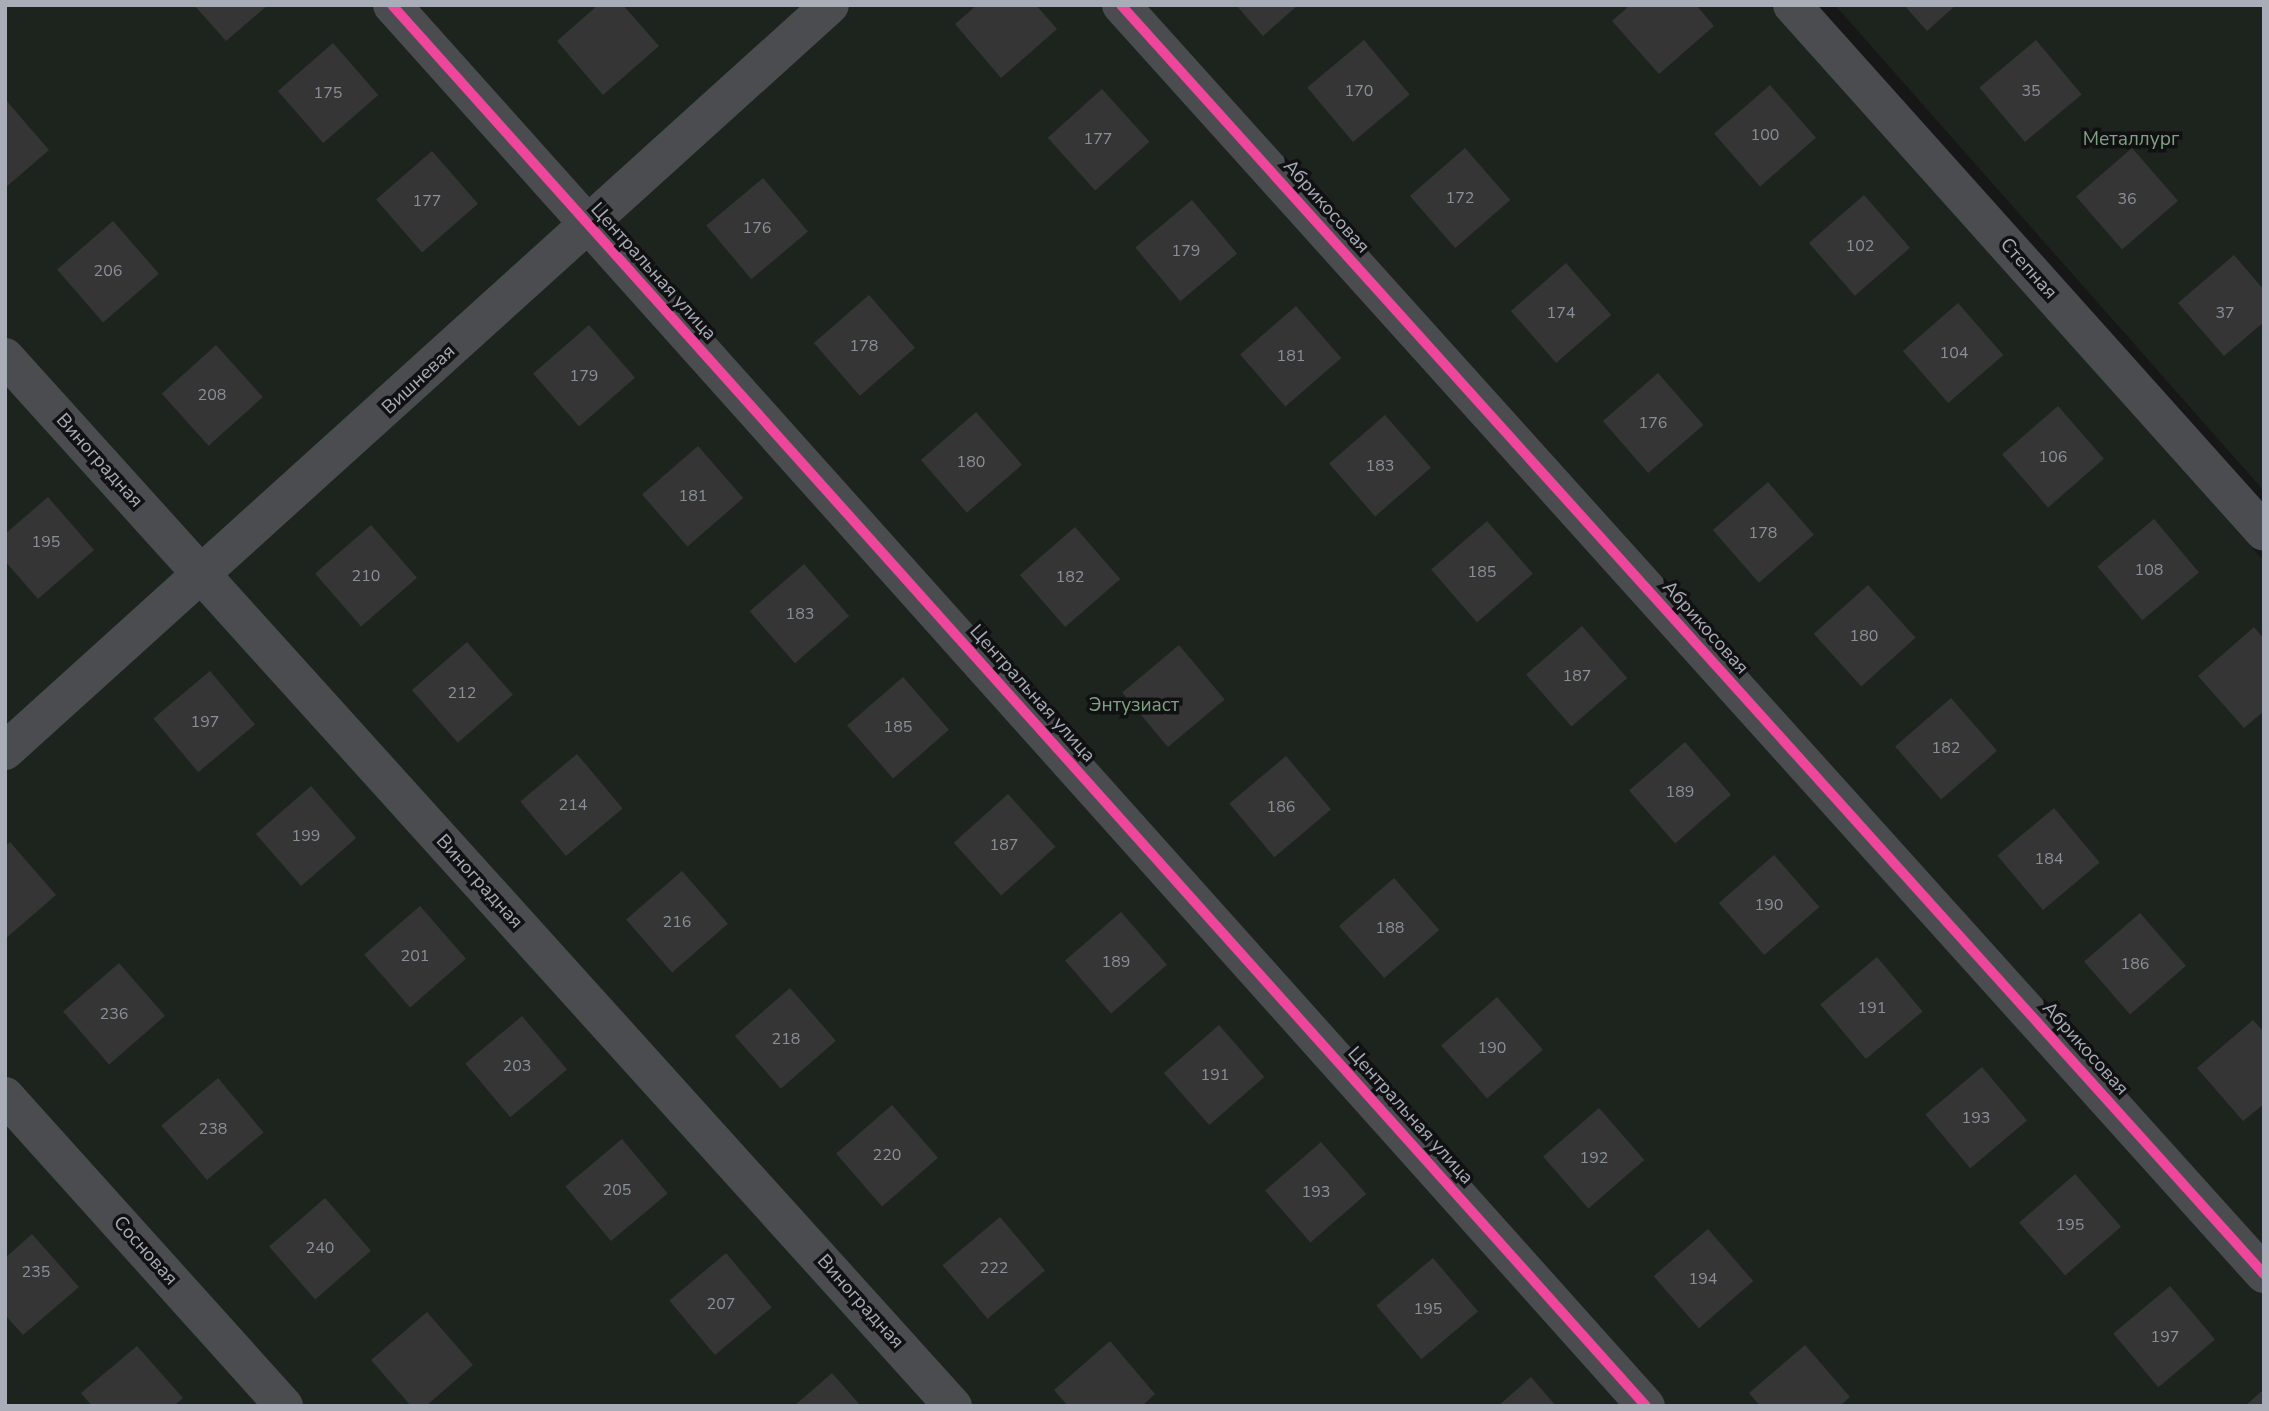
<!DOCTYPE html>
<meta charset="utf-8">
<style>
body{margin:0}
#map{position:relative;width:2269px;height:1411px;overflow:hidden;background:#171717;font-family:"Nunito Sans",sans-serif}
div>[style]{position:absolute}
.green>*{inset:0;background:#1d241e}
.building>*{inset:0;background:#353536;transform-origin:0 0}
.street>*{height:38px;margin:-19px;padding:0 19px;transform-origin:19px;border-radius:19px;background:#4b4c50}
.cycleway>*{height:10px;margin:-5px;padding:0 5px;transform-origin:5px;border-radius:5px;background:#ed469a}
span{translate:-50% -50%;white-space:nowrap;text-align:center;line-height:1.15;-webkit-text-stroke:7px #111113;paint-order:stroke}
.number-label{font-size:16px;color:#8b8f98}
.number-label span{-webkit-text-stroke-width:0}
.park-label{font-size:19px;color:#7fa381}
.street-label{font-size:19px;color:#a8adb8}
.frame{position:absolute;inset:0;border:7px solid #a8adb8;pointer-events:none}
</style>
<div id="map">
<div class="green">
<i style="clip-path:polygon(5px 5px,1770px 5px,2264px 561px,2264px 1406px,5px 1406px)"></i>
<i style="clip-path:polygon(1835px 5px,2264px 5px,2264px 491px)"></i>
</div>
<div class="building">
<i style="clip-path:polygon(194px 5px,268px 5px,226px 41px)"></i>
<i style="clip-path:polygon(598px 5px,623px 5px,659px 46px,603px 95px,557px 41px)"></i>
<i style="clip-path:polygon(977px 5px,1036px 5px,1057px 29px,1001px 78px,955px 24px)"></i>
<i style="clip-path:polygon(1236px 5px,1298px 5px,1263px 36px)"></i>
<i style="clip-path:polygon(1630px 5px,1696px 5px,1714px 26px,1659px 74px,1612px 21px)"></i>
<i style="clip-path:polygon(1904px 5px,1956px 5px,1927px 31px)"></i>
<i style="left:1364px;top:40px;width:71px;height:74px;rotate:50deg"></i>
<i style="left:2036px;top:40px;width:71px;height:74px;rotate:50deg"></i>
<i style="left:333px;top:43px;width:69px;height:73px;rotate:49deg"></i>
<i style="left:1770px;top:85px;width:70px;height:74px;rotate:49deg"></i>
<i style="left:1102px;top:89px;width:71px;height:73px;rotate:48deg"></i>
<i style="clip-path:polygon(5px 99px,49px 150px,5px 188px)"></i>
<i style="left:1465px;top:148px;width:69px;height:73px;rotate:49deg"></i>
<i style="left:2132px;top:148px;width:70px;height:74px;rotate:49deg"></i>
<i style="left:432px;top:151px;width:70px;height:74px;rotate:49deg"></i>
<i style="left:763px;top:178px;width:70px;height:74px;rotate:50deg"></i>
<i style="left:1864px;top:195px;width:70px;height:73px;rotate:49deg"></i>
<i style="left:1192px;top:200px;width:70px;height:74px;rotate:50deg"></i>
<i style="left:113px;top:221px;width:70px;height:74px;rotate:49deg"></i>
<i style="clip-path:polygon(2234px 255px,2264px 290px,2264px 322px,2224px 356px,2178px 303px)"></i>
<i style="left:1566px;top:263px;width:69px;height:73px;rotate:49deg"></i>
<i style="left:869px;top:295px;width:70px;height:73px;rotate:49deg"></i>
<i style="left:1958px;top:303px;width:69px;height:73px;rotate:49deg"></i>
<i style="left:1296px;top:306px;width:69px;height:74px;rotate:49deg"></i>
<i style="left:589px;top:325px;width:70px;height:74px;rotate:49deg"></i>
<i style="left:216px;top:345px;width:70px;height:73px;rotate:48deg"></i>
<i style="left:1658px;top:373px;width:69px;height:73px;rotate:49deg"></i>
<i style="left:2058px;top:406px;width:70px;height:74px;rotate:49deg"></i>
<i style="left:976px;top:412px;width:70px;height:73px;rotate:49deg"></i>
<i style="left:1385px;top:415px;width:70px;height:74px;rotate:49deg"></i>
<i style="left:698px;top:446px;width:69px;height:74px;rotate:49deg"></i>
<i style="left:1768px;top:482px;width:70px;height:73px;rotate:49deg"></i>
<i style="clip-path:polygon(48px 497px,94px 550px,38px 599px,5px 561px,5px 534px)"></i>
<i style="left:2154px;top:519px;width:70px;height:74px;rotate:50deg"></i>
<i style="left:1487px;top:521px;width:70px;height:74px;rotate:49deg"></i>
<i style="left:371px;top:525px;width:70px;height:74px;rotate:49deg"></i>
<i style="left:1075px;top:527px;width:69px;height:73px;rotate:49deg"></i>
<i style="left:804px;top:564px;width:69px;height:72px;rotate:49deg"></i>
<i style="left:1868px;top:585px;width:71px;height:73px;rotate:48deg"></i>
<i style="left:1582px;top:626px;width:69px;height:74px;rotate:49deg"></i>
<i style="clip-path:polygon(2254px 627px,2264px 639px,2264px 711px,2244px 728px,2198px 676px)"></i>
<i style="left:467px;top:642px;width:70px;height:73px;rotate:49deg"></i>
<i style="left:1179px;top:645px;width:71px;height:74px;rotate:50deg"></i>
<i style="left:210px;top:671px;width:70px;height:74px;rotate:50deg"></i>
<i style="left:903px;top:677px;width:70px;height:74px;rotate:49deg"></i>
<i style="left:1951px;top:698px;width:70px;height:74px;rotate:49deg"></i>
<i style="left:1685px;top:742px;width:70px;height:74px;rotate:49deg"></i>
<i style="left:577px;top:754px;width:71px;height:74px;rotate:50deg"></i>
<i style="left:1286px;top:756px;width:70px;height:74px;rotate:50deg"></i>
<i style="left:311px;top:786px;width:69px;height:73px;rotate:49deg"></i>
<i style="left:1008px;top:794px;width:71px;height:73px;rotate:48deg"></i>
<i style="left:2054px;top:808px;width:71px;height:74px;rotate:50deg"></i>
<i style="clip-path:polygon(10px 842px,56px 895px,5px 939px,5px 847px)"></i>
<i style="left:1774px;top:855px;width:69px;height:73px;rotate:49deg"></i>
<i style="left:682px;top:871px;width:70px;height:74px;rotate:49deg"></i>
<i style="left:1394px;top:878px;width:69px;height:73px;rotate:49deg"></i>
<i style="left:420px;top:906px;width:70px;height:74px;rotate:49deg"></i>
<i style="left:1121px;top:912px;width:70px;height:74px;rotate:49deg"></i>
<i style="left:2140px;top:913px;width:70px;height:74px;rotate:49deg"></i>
<i style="left:1877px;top:957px;width:71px;height:74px;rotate:50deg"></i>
<i style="left:119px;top:963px;width:70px;height:74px;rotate:49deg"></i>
<i style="left:790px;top:988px;width:70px;height:73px;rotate:49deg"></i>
<i style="left:1497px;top:997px;width:70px;height:74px;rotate:49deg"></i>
<i style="left:522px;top:1016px;width:70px;height:74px;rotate:50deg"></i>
<i style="clip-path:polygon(2253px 1020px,2264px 1032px,2264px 1104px,2243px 1121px,2197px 1068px)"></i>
<i style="left:1219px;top:1025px;width:69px;height:73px;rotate:49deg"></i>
<i style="left:1982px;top:1067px;width:70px;height:74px;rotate:50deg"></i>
<i style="left:218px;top:1078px;width:71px;height:74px;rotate:50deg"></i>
<i style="left:892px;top:1105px;width:70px;height:74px;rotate:49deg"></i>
<i style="left:1599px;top:1108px;width:69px;height:74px;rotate:49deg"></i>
<i style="left:622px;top:1139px;width:71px;height:74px;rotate:50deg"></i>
<i style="left:1321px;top:1142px;width:69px;height:74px;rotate:49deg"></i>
<i style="left:2075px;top:1174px;width:70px;height:74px;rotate:49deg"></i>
<i style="left:325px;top:1198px;width:70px;height:74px;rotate:49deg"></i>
<i style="left:1000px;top:1217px;width:70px;height:75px;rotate:50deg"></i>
<i style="left:1708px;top:1229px;width:69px;height:72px;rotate:49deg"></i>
<i style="clip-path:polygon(32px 1234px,79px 1287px,23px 1335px,5px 1315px,5px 1258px)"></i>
<i style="left:726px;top:1253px;width:71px;height:74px;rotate:50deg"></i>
<i style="left:1433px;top:1258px;width:70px;height:74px;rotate:50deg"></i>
<i style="left:2170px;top:1286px;width:70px;height:74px;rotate:50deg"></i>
<i style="clip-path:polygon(427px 1312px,473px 1365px,426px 1406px,411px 1406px,371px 1360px)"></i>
<i style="clip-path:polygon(1110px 1341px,1155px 1394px,1142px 1406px,1068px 1406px,1054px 1390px)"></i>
<i style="clip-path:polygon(1805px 1345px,1850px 1397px,1840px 1406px,1760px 1406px,1749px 1393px)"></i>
<i style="clip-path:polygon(137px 1346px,183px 1398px,174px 1406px,92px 1406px,81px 1393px)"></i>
<i style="clip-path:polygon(832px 1373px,861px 1406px,794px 1406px)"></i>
<i style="clip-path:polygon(1531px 1377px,1556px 1406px,1498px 1406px)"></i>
<i style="clip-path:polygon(2262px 1391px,2264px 1406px,2245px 1406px)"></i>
</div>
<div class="street">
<i style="left:392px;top:5px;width:1880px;rotate:48.17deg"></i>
<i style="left:1121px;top:5px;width:1708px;rotate:47.99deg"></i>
<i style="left:1792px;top:5px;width:707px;rotate:48.15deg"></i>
<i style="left:5px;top:357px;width:1414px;rotate:47.9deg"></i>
<i style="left:5px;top:751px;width:1112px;rotate:-42.12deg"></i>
<i style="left:5px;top:1096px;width:417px;rotate:48deg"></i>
</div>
<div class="cycleway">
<i style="left:392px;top:5px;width:1880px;rotate:48.17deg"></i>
<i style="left:1121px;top:5px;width:1708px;rotate:47.99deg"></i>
</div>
<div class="number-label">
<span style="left:1359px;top:91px">170</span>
<span style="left:2031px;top:91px">35</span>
<span style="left:328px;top:93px">175</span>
<span style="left:1765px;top:135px">100</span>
<span style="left:1098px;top:139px">177</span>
<span style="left:1460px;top:198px">172</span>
<span style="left:2127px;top:199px">36</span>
<span style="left:427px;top:201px">177</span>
<span style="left:757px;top:228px">176</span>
<span style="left:1860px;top:246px">102</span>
<span style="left:1186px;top:251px">179</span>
<span style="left:108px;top:271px">206</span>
<span style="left:1561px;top:313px">174</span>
<span style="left:2225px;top:313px">37</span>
<span style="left:864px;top:346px">178</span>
<span style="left:1954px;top:353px">104</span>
<span style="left:1291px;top:356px">181</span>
<span style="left:584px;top:376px">179</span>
<span style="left:212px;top:395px">208</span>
<span style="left:1653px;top:423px">176</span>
<span style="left:2053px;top:457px">106</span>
<span style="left:971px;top:462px">180</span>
<span style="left:1380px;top:466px">183</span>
<span style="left:693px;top:496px">181</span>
<span style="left:1763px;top:533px">178</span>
<span style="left:46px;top:542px">195</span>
<span style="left:2149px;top:570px">108</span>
<span style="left:1482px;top:572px">185</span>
<span style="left:366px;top:576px">210</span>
<span style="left:1070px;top:577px">182</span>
<span style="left:800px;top:614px">183</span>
<span style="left:1864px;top:636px">180</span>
<span style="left:1577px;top:676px">187</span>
<span style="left:462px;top:693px">212</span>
<span style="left:205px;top:722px">197</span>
<span style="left:898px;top:727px">185</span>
<span style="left:1946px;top:748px">182</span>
<span style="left:1680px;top:792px">189</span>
<span style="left:573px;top:805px">214</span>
<span style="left:1281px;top:807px">186</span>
<span style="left:306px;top:836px">199</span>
<span style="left:1004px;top:845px">187</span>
<span style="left:2049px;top:859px">184</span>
<span style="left:1769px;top:905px">190</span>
<span style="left:677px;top:922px">216</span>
<span style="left:1390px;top:928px">188</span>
<span style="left:415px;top:956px">201</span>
<span style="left:1116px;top:962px">189</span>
<span style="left:2135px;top:964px">186</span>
<span style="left:1872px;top:1008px">191</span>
<span style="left:114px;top:1014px">236</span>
<span style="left:786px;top:1039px">218</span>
<span style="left:1492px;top:1048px">190</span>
<span style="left:517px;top:1066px">203</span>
<span style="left:1215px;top:1075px">191</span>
<span style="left:1976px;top:1118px">193</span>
<span style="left:213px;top:1129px">238</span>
<span style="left:887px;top:1155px">220</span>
<span style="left:1594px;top:1158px">192</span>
<span style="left:617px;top:1190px">205</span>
<span style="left:1316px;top:1192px">193</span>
<span style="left:2070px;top:1225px">195</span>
<span style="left:320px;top:1248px">240</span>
<span style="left:994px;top:1268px">222</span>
<span style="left:36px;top:1272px">235</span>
<span style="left:1703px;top:1279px">194</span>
<span style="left:721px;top:1304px">207</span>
<span style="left:1428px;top:1309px">195</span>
<span style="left:2165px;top:1337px">197</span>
</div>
<div class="park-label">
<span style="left:2131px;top:140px">Металлург</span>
<span style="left:1134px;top:706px">Энтузиаст</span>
</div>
<div class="street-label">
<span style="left:1326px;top:207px;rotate:48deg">Абрикосовая</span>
<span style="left:2028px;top:269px;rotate:48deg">Степная</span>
<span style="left:653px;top:272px;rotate:48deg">Центральная улица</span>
<span style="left:419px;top:380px;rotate:-43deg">Вишневая</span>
<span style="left:99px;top:461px;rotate:48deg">Виноградная</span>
<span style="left:1705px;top:628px;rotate:48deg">Абрикосовая</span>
<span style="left:1032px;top:694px;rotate:48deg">Центральная улица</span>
<span style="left:479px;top:882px;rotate:48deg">Виноградная</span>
<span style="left:2085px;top:1049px;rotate:48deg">Абрикосовая</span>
<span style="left:1410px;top:1116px;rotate:48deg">Центральная улица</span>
<span style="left:145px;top:1251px;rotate:48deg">Сосновая</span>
<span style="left:860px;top:1302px;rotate:48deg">Виноградная</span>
</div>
<div class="frame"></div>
</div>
